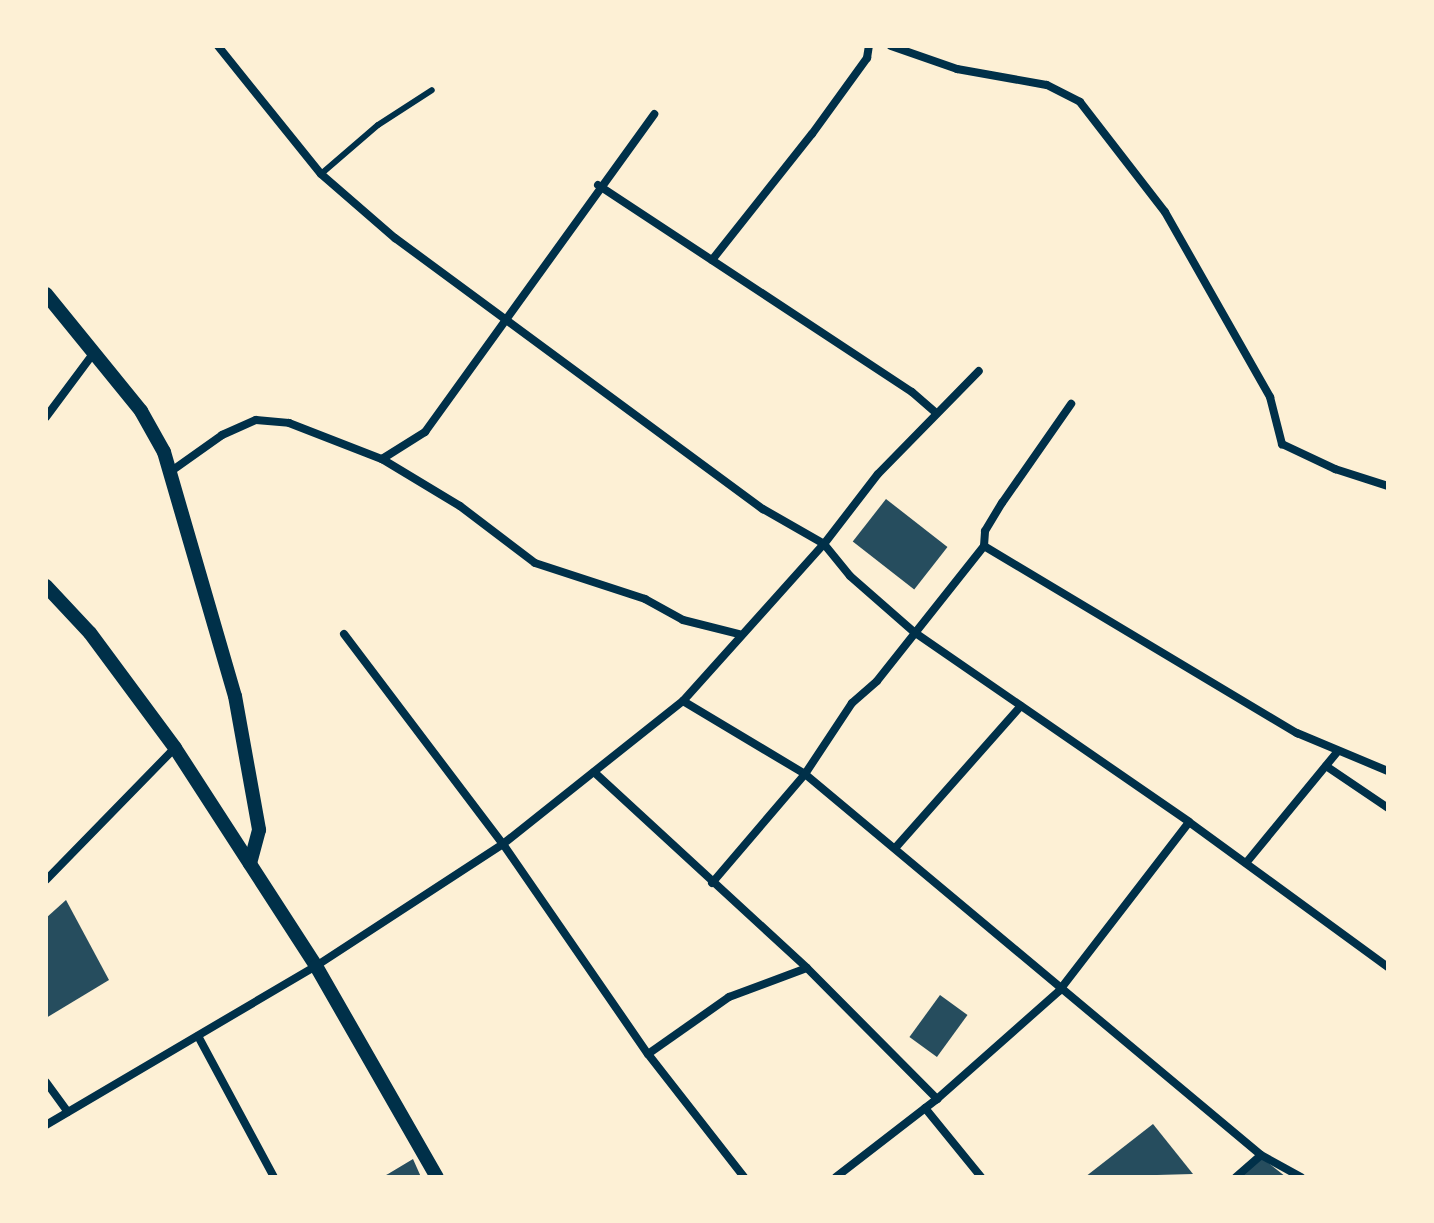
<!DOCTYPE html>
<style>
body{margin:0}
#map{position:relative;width:1434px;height:1223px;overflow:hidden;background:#fdf0d5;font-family:"Asap Condensed",sans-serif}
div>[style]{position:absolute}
.building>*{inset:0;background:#264d5e;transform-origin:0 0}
.service>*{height:6px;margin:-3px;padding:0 3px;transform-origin:3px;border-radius:3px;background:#003049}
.minor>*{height:8px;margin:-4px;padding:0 4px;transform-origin:4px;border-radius:4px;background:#003049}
.tertiary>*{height:14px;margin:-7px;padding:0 7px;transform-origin:7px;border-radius:7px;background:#003049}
span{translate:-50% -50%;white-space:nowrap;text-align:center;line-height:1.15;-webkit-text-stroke:6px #fdf0d5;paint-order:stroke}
.frame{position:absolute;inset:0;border:48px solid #fdf0d5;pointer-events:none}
</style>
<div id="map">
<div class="building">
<i style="left:886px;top:499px;width:78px;height:54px;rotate:38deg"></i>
<i style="clip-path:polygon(66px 900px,109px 980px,46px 1018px,46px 918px)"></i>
<i style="left:940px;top:995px;width:34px;height:52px;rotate:36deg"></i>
<i style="clip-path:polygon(1153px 1124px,1193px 1174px,1085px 1177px)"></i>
<i style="clip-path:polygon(1261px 1157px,1286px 1177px,1241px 1177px)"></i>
<i style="clip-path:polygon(413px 1159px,421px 1177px,382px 1177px,388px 1174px)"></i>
</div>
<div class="service">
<i style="left:321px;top:174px;width:75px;rotate:-40.7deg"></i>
<i style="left:378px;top:125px;width:64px;rotate:-32.9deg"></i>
</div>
<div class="minor">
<i style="left:218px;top:46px;width:164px;rotate:51.2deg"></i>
<i style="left:321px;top:174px;width:98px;rotate:40.9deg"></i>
<i style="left:395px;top:238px;width:457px;rotate:36.4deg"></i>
<i style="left:763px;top:509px;width:70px;rotate:29.8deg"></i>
<i style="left:824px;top:544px;width:41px;rotate:50.9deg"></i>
<i style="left:850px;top:576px;width:85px;rotate:41.2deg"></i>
<i style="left:914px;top:632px;width:334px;rotate:34.6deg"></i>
<i style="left:1189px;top:822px;width:246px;rotate:36.1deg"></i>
<i style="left:891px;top:46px;width:70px;rotate:19.2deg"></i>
<i style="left:957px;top:69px;width:91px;rotate:10.1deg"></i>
<i style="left:1047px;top:85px;width:37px;rotate:27deg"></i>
<i style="left:1080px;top:102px;width:139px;rotate:52.3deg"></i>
<i style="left:1165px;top:212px;width:213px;rotate:60.4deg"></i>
<i style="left:1270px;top:397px;width:49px;rotate:75.7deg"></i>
<i style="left:1282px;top:444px;width:59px;rotate:25.3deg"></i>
<i style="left:1335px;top:469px;width:56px;rotate:17.8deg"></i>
<i style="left:598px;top:185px;width:376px;rotate:33.4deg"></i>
<i style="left:912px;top:392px;width:32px;rotate:41deg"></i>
<i style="left:712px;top:260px;width:161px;rotate:-51.6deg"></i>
<i style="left:812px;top:134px;width:94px;rotate:-54.1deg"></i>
<i style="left:867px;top:58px;width:12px;rotate:-81deg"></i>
<i style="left:46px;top:417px;width:79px;rotate:-53.3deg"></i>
<i style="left:382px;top:459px;width:51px;rotate:-32.1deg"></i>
<i style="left:425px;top:432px;width:392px;rotate:-54.2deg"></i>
<i style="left:170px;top:472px;width:64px;rotate:-35.4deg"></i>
<i style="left:222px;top:435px;width:37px;rotate:-24deg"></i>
<i style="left:256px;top:420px;width:33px;rotate:5deg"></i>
<i style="left:289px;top:423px;width:100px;rotate:21.2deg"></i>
<i style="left:382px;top:459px;width:91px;rotate:31.1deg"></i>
<i style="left:460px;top:506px;width:94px;rotate:37.2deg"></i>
<i style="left:535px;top:563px;width:116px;rotate:18.1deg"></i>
<i style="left:645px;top:599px;width:43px;rotate:28.9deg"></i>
<i style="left:683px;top:620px;width:58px;rotate:14deg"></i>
<i style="left:984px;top:546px;width:15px;rotate:-86deg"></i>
<i style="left:985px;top:531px;width:33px;rotate:-59deg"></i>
<i style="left:1002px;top:503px;width:121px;rotate:-55.1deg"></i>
<i style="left:344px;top:634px;width:263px;rotate:52.9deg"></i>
<i style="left:503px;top:844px;width:255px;rotate:55.4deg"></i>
<i style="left:648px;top:1054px;width:156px;rotate:52deg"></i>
<i style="left:683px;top:701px;width:142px;rotate:30.9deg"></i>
<i style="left:805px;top:774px;width:594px;rotate:39.88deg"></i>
<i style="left:1326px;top:766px;width:75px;rotate:34.1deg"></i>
<i style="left:594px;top:772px;width:289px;rotate:42.6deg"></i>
<i style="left:807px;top:968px;width:185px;rotate:45.2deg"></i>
<i style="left:897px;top:846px;width:187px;rotate:-48.5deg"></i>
<i style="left:1246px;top:863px;width:145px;rotate:-50.6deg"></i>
<i style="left:46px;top:880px;width:185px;rotate:-45.7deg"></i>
<i style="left:712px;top:883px;width:143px;rotate:-49.5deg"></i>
<i style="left:805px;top:774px;width:85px;rotate:-56.5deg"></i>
<i style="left:852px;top:703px;width:33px;rotate:-41deg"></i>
<i style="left:877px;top:681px;width:172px;rotate:-51.6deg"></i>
<i style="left:984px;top:546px;width:365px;rotate:30.9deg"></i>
<i style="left:1297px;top:733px;width:99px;rotate:22.7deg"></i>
<i style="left:198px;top:1036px;width:160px;rotate:61.7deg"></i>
<i style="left:648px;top:1054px;width:99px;rotate:-35.1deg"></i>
<i style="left:729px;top:997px;width:83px;rotate:-20.4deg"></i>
<i style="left:46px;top:1082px;width:37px;rotate:54deg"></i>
<i style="left:925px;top:1108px;width:89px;rotate:50.9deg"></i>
<i style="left:46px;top:1125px;width:313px;rotate:-30.5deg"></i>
<i style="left:316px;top:966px;width:223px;rotate:-33.1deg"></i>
<i style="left:503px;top:844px;width:230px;rotate:-38.5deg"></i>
<i style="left:683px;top:701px;width:211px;rotate:-48.1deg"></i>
<i style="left:824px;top:544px;width:88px;rotate:-52.4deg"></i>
<i style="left:878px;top:474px;width:144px;rotate:-45.6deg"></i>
<i style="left:836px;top:1177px;width:128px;rotate:-37.7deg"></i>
<i style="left:937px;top:1099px;width:163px;rotate:-41.5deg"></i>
<i style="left:1059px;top:991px;width:213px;rotate:-52.4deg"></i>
<i style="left:1236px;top:1177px;width:33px;rotate:-41deg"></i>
<i style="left:1261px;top:1155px;width:46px;rotate:28.8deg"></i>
</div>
<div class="tertiary">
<i style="left:46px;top:294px;width:151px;rotate:50.9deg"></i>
<i style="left:141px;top:411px;width:47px;rotate:60.7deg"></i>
<i style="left:164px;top:452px;width:254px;rotate:73.8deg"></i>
<i style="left:235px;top:696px;width:136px;rotate:79.8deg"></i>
<i style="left:259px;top:830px;width:35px;rotate:105deg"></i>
<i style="left:46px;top:586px;width:64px;rotate:46.9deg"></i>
<i style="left:90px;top:633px;width:143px;rotate:53.5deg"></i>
<i style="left:175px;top:748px;width:260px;rotate:57.1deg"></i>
<i style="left:316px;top:966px;width:243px;rotate:60.2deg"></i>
</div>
<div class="frame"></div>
</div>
